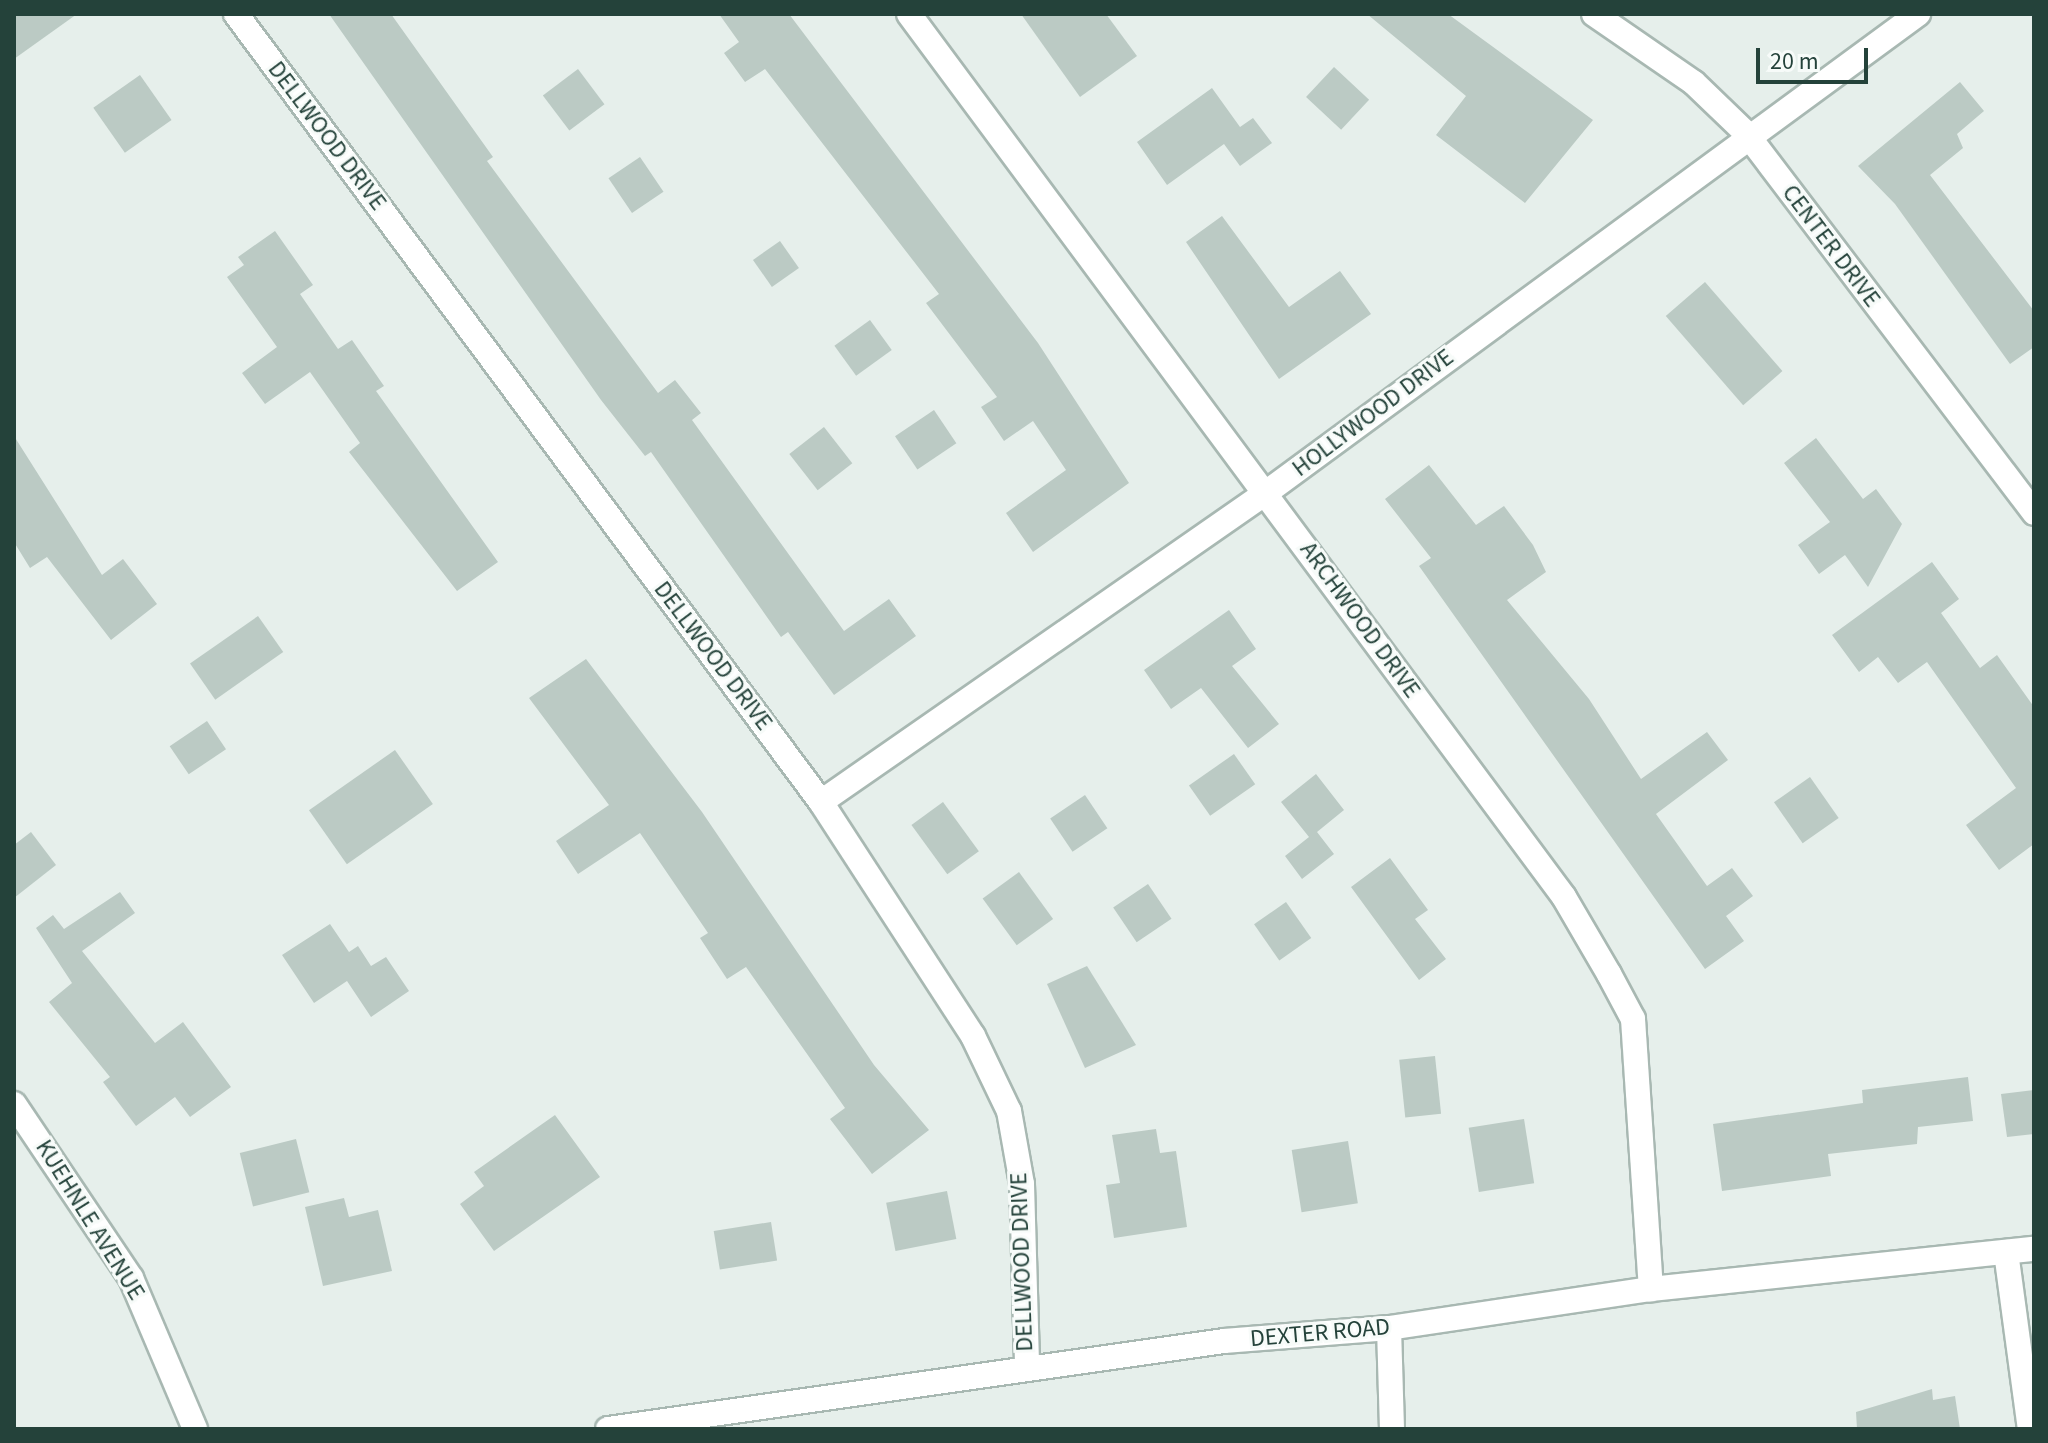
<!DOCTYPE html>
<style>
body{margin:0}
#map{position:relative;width:2048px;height:1443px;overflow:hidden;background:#e6efeb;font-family:"Source Sans 3",sans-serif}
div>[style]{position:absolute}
.building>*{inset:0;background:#bbcac4;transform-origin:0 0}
.roads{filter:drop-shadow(2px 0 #a8b8b2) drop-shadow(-2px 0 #a8b8b2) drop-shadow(0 2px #a8b8b2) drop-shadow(0 -2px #a8b8b2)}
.minor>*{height:24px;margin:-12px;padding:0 12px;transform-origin:12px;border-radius:12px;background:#fff}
.secondary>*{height:24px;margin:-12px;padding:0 12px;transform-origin:12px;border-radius:12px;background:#fff}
span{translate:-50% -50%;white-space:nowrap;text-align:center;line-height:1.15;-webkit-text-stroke:6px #f7fbf9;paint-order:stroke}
.street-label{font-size:24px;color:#24423a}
.frame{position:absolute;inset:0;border:16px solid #24423a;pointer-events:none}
.scale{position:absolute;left:1756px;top:48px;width:112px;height:36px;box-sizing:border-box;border:4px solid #24423a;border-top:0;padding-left:10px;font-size:24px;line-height:28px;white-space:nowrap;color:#24423a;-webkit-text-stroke:6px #f7fbf9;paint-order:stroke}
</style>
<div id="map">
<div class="building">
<i style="clip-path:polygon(14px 14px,77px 14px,14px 59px)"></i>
<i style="clip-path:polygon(329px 14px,391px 14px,493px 157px,487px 161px,658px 393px,675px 380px,701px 413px,692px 420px,844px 631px,889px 599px,916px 636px,834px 695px,788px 632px,781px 637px,651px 452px,645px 456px,601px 400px)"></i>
<i style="clip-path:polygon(719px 14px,789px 14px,1038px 343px,1129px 483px,1033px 552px,1006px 513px,1066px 470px,1033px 421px,1004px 441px,981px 407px,997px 397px,926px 303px,939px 294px,765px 69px,745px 82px,724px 53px,739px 42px)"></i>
<i style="clip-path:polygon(1021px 14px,1106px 14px,1137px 56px,1080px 97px)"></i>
<i style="clip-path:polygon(1367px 14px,1448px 14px,1593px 120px,1525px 203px,1436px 135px,1466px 96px)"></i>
<i style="left:1334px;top:67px;width:48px;height:41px;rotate:43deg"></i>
<i style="left:578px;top:69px;width:44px;height:44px;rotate:53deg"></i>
<i style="left:140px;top:75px;width:55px;height:57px;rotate:55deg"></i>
<i style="clip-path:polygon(1960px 82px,1984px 111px,1957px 134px,1963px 148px,1930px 175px,2034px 311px,2034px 347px,2010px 364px,1895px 204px,1858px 166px)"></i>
<i style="clip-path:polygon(1212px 88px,1240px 127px,1253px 118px,1272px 143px,1240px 166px,1224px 144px,1167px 185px,1137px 142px)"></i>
<i style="left:640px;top:157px;width:42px;height:38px;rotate:56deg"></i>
<i style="clip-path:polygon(1222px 216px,1289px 307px,1340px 271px,1371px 314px,1279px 379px,1186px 242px)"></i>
<i style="clip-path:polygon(275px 231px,313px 285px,300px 294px,338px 349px,352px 340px,384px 386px,376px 391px,498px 562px,457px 591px,349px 452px,360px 443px,310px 372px,265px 404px,242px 373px,277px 347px,227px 277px,244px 265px,238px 257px)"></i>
<i style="left:780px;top:241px;width:33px;height:33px;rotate:55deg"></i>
<i style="left:1705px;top:282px;width:118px;height:52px;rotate:49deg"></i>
<i style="left:870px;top:320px;width:37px;height:44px;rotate:54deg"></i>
<i style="left:934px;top:410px;width:40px;height:47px;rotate:56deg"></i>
<i style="left:824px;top:427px;width:46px;height:44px;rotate:52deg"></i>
<i style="clip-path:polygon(14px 436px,102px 575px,123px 559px,157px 604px,111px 640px,47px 557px,30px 568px,14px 542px)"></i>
<i style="clip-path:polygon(1816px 438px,1863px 499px,1876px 489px,1902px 524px,1868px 587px,1845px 555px,1819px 574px,1798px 545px,1830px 522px,1784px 463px)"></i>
<i style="clip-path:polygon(1429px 465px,1476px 525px,1504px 506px,1533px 545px,1546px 572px,1507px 600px,1589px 699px,1641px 779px,1707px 732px,1728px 760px,1656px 814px,1707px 886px,1732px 868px,1753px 896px,1726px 916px,1744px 941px,1705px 969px,1419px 566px,1431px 558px,1385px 499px)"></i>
<i style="clip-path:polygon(1932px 562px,1959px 599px,1941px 613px,1980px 668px,1997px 655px,2034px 707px,2034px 844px,1999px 870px,1966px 825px,2016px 788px,1927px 662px,1898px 683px,1878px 657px,1859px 672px,1832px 635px)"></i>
<i style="clip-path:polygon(1229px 610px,1256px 649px,1232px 666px,1279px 724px,1248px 748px,1201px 688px,1171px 709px,1144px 670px)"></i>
<i style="left:258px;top:616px;width:44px;height:83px;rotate:55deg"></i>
<i style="clip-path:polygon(586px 659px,702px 812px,874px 1065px,929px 1130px,872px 1174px,830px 1119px,845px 1108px,746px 967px,727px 979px,700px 938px,708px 933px,640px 833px,578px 874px,556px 841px,609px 805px,529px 698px)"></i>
<i style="left:207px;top:721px;width:34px;height:45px;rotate:56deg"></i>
<i style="left:395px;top:750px;width:66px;height:105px;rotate:55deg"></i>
<i style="left:1234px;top:754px;width:37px;height:55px;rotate:55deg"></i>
<i style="clip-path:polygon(1316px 774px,1344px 810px,1317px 832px,1334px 854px,1302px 879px,1285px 856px,1309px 837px,1281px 802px)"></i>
<i style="left:1810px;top:777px;width:50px;height:44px;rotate:55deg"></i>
<i style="left:1085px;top:795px;width:40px;height:42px;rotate:56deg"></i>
<i style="left:943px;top:802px;width:61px;height:39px;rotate:54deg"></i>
<i style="clip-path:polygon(31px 832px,56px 865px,14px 898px,14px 845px)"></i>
<i style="clip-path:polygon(1390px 858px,1428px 910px,1415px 919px,1446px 959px,1419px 980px,1351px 887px)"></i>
<i style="left:1019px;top:872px;width:58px;height:45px;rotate:54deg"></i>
<i style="left:1148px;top:884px;width:42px;height:42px;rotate:56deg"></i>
<i style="clip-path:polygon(120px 892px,135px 913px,82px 951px,155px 1043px,183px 1022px,231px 1087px,190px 1117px,175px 1097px,136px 1126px,103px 1082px,110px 1077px,49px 1002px,72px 983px,36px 928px,53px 915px,64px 929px)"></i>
<i style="left:1286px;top:902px;width:44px;height:39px;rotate:55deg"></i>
<i style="clip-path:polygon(330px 924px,349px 952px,358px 946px,371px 966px,386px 957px,409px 991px,371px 1017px,347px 981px,314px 1003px,282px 955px)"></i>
<i style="clip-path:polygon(1087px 966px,1136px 1045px,1085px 1068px,1047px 984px)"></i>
<i style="left:1435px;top:1056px;width:58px;height:36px;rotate:84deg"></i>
<i style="clip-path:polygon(1968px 1077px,1973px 1121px,1918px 1127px,1917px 1144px,1828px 1154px,1831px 1176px,1722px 1191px,1713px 1124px,1863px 1103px,1862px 1090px)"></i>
<i style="clip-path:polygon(2034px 1090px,2034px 1134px,2007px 1137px,2001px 1094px)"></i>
<i style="clip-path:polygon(555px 1115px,600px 1177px,494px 1251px,460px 1204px,484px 1186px,474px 1172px)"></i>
<i style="left:1524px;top:1119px;width:65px;height:56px;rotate:81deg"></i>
<i style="clip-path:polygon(1156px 1129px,1160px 1153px,1176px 1151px,1187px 1227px,1114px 1238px,1106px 1185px,1120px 1183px,1112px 1135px)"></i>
<i style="left:296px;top:1139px;width:55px;height:58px;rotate:76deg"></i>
<i style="left:1348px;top:1141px;width:63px;height:57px;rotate:81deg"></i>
<i style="left:947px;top:1191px;width:49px;height:62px;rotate:79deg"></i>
<i style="clip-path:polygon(344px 1198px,349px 1217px,378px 1210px,392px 1271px,323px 1286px,305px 1207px)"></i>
<i style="left:771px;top:1222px;width:39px;height:58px;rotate:81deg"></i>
<i style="clip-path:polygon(1932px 1389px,1933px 1400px,1955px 1396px,1960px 1429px,1857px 1429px,1856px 1412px)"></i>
</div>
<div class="roads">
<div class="minor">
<i style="left:236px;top:14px;width:981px;rotate:53.41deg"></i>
<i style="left:821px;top:802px;width:279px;rotate:57deg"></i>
<i style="left:973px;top:1036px;width:83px;rotate:64.4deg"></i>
<i style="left:1009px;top:1111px;width:74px;rotate:79.9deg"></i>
<i style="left:1022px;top:1184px;width:182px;rotate:88.4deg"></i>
<i style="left:909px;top:14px;width:1099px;rotate:53.43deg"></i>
<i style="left:1564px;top:897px;width:89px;rotate:59.7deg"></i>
<i style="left:1609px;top:974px;width:51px;rotate:61.9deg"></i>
<i style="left:1633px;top:1019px;width:271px;rotate:86.2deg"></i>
<i style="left:1594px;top:14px;width:121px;rotate:34.6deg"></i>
<i style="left:1694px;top:83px;width:72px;rotate:43.9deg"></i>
<i style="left:1746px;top:133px;width:477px;rotate:52.8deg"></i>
<i style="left:821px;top:802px;width:543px;rotate:-34.8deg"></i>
<i style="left:1267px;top:492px;width:808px;rotate:-36.29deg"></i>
<i style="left:14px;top:1104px;width:210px;rotate:56.1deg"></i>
<i style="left:131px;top:1278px;width:164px;rotate:67deg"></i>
<i style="left:2006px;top:1252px;width:179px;rotate:82.3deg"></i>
<i style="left:1389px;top:1328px;width:101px;rotate:88.3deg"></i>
</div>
<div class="secondary">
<i style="left:608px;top:1429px;width:622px;rotate:-8.13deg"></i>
<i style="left:1224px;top:1341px;width:166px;rotate:-4.5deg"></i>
<i style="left:1389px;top:1328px;width:265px;rotate:-8.5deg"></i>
<i style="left:1651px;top:1289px;width:385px;rotate:-6deg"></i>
</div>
</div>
<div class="street-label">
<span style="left:327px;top:136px;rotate:53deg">DELLWOOD DRIVE</span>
<span style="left:1831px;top:246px;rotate:53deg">CENTER DRIVE</span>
<span style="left:1373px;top:413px;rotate:-37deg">HOLLYWOOD DRIVE</span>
<span style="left:1360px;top:620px;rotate:54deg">ARCHWOOD DRIVE</span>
<span style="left:713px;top:656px;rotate:53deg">DELLWOOD DRIVE</span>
<span style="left:90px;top:1220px;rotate:58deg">KUEHNLE AVENUE</span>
<span style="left:1022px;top:1262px;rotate:-92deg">DELLWOOD DRIVE</span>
<span style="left:1320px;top:1333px;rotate:-5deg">DEXTER ROAD</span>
</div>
<div class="frame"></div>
<div class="scale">20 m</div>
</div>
